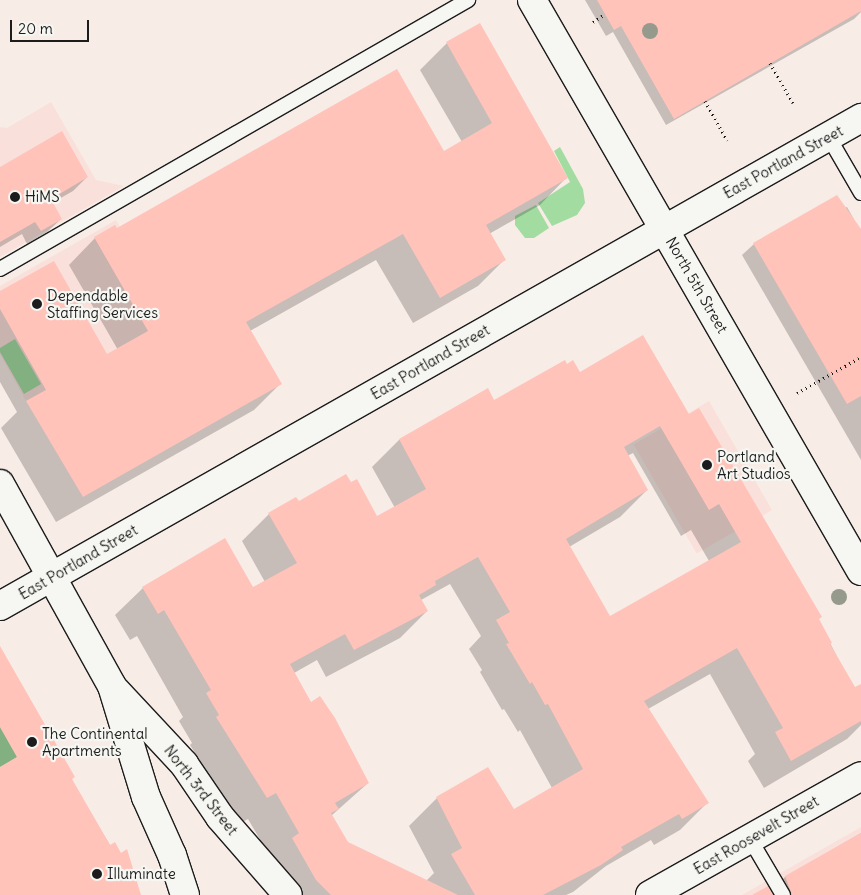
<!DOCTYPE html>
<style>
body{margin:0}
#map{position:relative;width:861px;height:895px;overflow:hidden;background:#f8ece7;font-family:Delius,sans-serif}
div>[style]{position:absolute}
.built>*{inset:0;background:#fae0da;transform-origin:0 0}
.green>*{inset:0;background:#a3dca1}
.shadow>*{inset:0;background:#0003}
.building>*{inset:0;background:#ffc3ba}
.path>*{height:3px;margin-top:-1.5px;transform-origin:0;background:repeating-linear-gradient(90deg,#1c1c1c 0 1px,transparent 0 5px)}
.roads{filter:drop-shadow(1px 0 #1c1c1c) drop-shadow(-1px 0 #1c1c1c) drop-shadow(0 1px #1c1c1c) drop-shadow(0 -1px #1c1c1c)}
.service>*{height:14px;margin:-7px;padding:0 7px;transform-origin:7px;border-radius:7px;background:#f6f6f2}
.minor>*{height:28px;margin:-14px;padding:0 14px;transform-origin:14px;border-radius:14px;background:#f6f6f2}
.tertiary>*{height:28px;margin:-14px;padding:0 14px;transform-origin:14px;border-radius:14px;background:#f6f6f2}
.trees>*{width:16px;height:16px;margin:-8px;border-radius:50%;background:#959a8d}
.dots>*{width:14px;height:14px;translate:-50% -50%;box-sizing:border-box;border:2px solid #f6f6f2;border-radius:50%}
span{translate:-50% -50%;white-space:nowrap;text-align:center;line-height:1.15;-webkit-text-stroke:4.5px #f6f6f2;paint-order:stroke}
.street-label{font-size:15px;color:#1c1c1c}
.poi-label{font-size:15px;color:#1c1c1c}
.left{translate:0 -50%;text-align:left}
.scale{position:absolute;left:10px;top:20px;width:79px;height:22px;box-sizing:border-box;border:2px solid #1c1c1c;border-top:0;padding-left:6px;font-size:15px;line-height:18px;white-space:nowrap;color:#1c1c1c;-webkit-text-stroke:4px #f6f6f2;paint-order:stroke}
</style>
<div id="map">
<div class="built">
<i style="clip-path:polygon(51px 102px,96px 180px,124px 186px,0 257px,0 127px,7px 128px)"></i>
<i style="clip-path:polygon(116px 220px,173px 317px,26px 401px,0 354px,0 286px)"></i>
<i style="left:709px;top:401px;width:126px;height:87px;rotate:60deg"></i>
<i style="clip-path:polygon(861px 827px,861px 895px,742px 895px)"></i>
</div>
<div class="green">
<i style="clip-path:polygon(560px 147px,583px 189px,585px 203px,577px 215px,552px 226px,538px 203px,570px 182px,554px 151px)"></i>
<i style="clip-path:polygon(536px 205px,549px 228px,534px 238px,525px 238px,515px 225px,515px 216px)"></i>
<i style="clip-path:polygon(15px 339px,41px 384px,24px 394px,0 352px,0 348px)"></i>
<i style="clip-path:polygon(0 727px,17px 757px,0 767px)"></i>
</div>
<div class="shadow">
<i style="clip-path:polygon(585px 0,855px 0,861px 12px,854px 19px,666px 125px,613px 32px,606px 36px)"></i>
<i style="clip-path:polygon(447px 43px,566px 178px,540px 205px,489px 234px,504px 260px,478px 286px,413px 323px,376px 260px,250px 331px,280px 384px,254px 410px,56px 522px,1px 428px,17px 412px,0 382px,0 293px,107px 356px,118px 350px,69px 265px,95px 238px,116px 230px,443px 153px,462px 142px,420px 70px)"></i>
<i style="clip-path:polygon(0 168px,87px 177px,73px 191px,52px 203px,61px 219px,47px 232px,27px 244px,22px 234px,0 247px)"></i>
<i style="clip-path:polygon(847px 207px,861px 232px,861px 460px,742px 255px,754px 244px)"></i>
<i style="clip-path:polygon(evenodd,566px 365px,579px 374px,689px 416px,818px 620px,854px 689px,861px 689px,861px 725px,847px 739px,764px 788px,748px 761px,755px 754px,710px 674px,648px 709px,707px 803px,680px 830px,654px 845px,651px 840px,606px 866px,573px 892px,566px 895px,282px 895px,272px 860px,248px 819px,239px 824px,190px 745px,192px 743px,179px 721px,183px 717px,137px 636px,130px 640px,115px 615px,143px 588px,253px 589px,265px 582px,242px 541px,269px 514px,298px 503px,377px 518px,395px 508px,372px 467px,399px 440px,488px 390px,494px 401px,566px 365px,633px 453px,681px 536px,691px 530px,709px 561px,610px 618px,569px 547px,620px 517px,647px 490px,627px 456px,633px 453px,566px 365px,450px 584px,481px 636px,469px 649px,482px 670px,480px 672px,502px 710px,504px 709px,518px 732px,520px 730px,552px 788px,513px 811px,437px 798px,409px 826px,434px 873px,426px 881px,347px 843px,331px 816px,368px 783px,311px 703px,294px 673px,317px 660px,326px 677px,400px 638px,427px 611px,421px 600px,450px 584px)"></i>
<i style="clip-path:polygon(0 671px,71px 780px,140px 895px,0 895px)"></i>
<i style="clip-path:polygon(861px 833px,861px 895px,777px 895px,774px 888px,785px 877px)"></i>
</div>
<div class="building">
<i style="clip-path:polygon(597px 0,861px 0,861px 11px,674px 119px,621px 26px,614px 30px)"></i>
<i style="clip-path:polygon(480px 23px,568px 178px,486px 225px,506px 260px,440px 298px,403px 234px,246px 322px,282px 384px,83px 497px,26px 401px,46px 390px,0 309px,0 291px,54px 261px,107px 354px,148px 331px,94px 237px,115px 225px,117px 228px,397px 69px,444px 151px,492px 123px,446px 42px)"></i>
<i style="clip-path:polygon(62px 131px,88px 177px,51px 199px,62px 219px,41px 231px,35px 222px,0 242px,0 167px)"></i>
<i style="clip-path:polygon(837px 195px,861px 229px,861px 396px,847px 404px,753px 243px)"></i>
<i style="clip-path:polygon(evenodd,643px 335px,689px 414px,699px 408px,822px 617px,819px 619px,832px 643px,830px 644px,855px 687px,861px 684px,861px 721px,791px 761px,775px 732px,783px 728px,737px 648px,644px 701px,709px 803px,682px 819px,679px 814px,621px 847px,623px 850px,601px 865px,543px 895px,475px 895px,451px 854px,462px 848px,436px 797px,488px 767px,514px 809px,583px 769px,548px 704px,545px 705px,532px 682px,530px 684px,506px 644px,509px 643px,496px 620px,510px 612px,478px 557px,435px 581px,436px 585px,419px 595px,428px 611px,354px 650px,345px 634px,290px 664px,311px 702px,320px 696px,335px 718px,369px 783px,335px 803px,339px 809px,331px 813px,348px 842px,458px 895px,331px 895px,316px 880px,292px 838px,299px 833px,276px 793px,267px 798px,216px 717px,219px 715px,206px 693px,211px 690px,164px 610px,158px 614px,142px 587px,225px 538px,253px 587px,297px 563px,268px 513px,296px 497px,299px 501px,346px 474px,351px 482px,357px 479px,377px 516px,426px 489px,399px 439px,488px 388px,494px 400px,565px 360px,567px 364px,573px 360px,580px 372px,643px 335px,660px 426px,709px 510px,719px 504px,741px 542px,610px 616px,566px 539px,648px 490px,624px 447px,660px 426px)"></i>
<i style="clip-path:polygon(0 646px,75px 777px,72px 779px,110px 845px,115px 842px,121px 853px,127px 849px,141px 895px,0 895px,0 767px,17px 757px,0 727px)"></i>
<i style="clip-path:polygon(861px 833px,861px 895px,792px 895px,785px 876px)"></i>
<i style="clip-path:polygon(768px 886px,773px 895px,752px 895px)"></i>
</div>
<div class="path">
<i style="left:593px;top:22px;width:14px;rotate:-34deg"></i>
<i style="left:770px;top:63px;width:46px;rotate:60.1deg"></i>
<i style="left:705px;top:101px;width:45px;rotate:60.6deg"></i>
<i style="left:797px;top:393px;width:73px;rotate:-29.4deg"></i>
</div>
<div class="roads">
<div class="service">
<i style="left:828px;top:136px;width:66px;rotate:59.9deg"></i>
<i style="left:0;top:269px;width:540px;rotate:-29.89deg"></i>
<i style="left:750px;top:839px;width:65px;rotate:59.5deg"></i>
</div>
<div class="minor">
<i style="left:532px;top:0;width:659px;rotate:60.05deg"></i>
<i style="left:0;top:606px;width:990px;rotate:-29.54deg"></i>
</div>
<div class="tertiary">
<i style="left:0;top:484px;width:231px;rotate:61deg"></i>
<i style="left:112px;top:686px;width:116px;rotate:73deg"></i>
<i style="left:146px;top:797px;width:64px;rotate:65.9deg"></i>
<i style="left:172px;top:855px;width:42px;rotate:72deg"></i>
<i style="left:116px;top:691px;width:100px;rotate:47deg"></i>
<i style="left:184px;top:764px;width:64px;rotate:55.8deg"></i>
<i style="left:220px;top:817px;width:103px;rotate:48.9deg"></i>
<i style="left:650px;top:895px;width:242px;rotate:-29.4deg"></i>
</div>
</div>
<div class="trees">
<i style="left:650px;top:31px"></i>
<i style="left:839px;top:597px"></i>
</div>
<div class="dots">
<i style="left:15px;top:197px;background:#1c1c1c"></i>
<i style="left:37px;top:304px;background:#1c1c1c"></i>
<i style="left:707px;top:465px;background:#1c1c1c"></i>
<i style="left:32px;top:742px;background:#1c1c1c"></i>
<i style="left:97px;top:874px;background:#1c1c1c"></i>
</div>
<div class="street-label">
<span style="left:783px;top:162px;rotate:-29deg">East Portland Street</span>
<span style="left:697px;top:285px;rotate:60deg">North 5th Street</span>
<span style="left:430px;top:362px;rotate:-30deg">East Portland Street</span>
<span style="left:78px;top:562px;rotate:-30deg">East Portland Street</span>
<span style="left:201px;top:790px;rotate:52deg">North 3rd Street</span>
<span style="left:756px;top:835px;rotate:-30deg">East Roosevelt Street</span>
</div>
<div class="poi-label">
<span class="left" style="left:25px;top:197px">HiMS</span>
<span class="left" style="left:47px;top:304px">Dependable<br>Staffing Services</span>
<span class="left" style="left:717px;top:465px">Portland<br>Art Studios</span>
<span class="left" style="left:42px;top:742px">The Continental<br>Apartments</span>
<span class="left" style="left:107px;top:874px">Illuminate</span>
</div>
<div class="scale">20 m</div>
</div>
